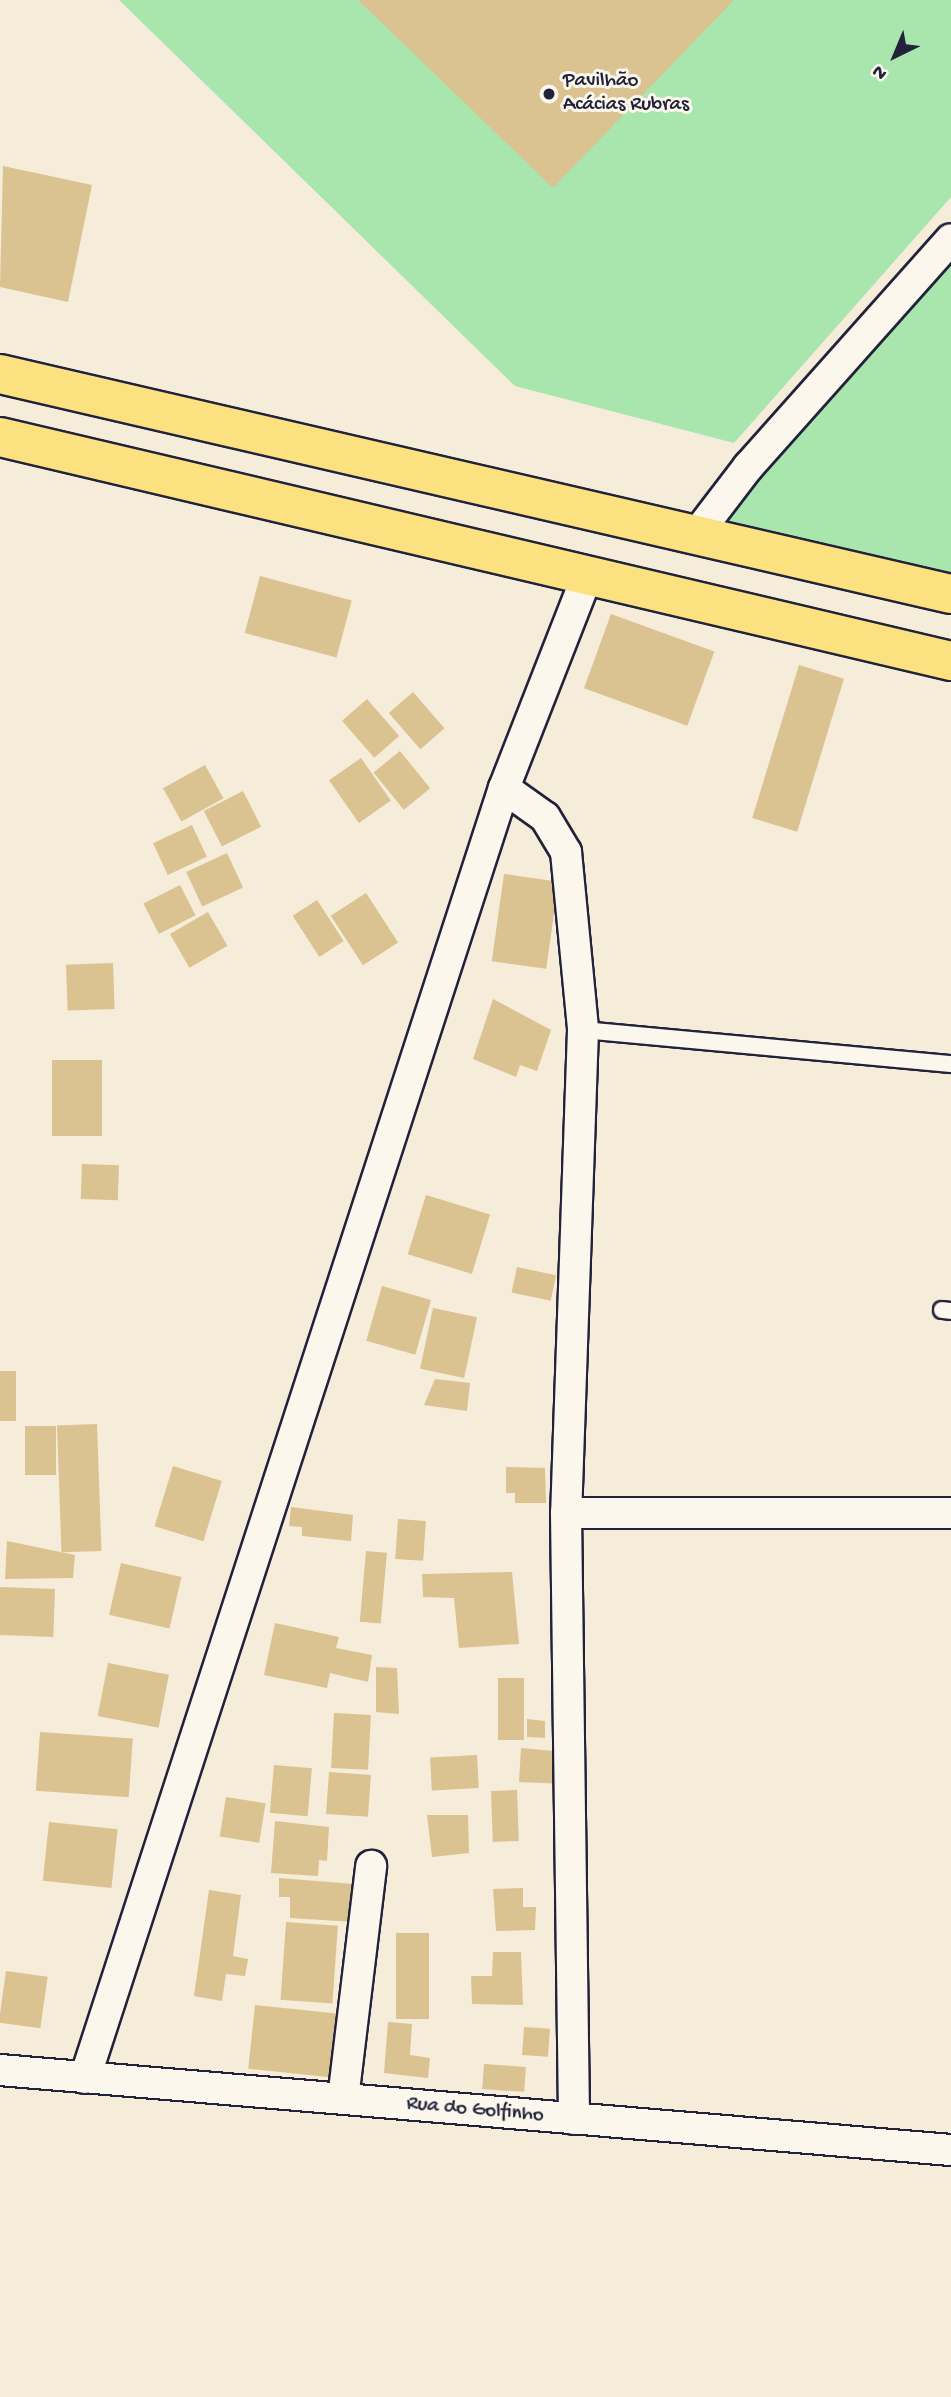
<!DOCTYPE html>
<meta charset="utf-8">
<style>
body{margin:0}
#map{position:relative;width:951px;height:2397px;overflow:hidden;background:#f5ecda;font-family:"Gochi Hand",sans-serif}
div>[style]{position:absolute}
.green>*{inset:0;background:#a9e6ae}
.building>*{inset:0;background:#dbc291;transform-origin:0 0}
.roads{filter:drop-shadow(2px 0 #22223b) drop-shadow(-2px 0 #22223b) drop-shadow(0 2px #22223b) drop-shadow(0 -2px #22223b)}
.lane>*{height:16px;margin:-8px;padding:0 8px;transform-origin:8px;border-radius:8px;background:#fbf7ec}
.street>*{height:30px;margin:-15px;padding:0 15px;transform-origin:15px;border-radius:15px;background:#fbf7ec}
.primary>*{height:38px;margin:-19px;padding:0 19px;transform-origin:19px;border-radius:19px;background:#fbe180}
.dots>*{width:19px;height:19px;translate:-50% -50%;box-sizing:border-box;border:4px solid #fbf7ec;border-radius:50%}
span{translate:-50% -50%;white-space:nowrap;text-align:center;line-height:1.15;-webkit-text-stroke:6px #fbf7ec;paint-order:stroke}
.poi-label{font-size:21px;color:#22223b}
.left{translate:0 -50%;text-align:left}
.street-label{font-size:21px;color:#22223b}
.north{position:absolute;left:860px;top:21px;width:70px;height:70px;-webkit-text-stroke:5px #fbf7ec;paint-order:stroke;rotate:223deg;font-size:19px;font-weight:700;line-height:28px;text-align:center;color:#22223b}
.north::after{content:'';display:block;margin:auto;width:24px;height:32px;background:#22223b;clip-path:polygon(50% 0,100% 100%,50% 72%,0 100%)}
</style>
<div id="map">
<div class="green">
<i style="clip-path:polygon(119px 0,951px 0,951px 197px,734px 443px,515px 386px)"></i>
<i style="clip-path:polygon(951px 245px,951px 594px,696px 535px)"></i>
</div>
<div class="building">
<i style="clip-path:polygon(358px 0,734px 0,553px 188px)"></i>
<i style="clip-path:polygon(3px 166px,92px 185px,68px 302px,0 287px)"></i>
<i style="left:260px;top:576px;width:95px;height:59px;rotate:15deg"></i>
<i style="left:611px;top:614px;width:110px;height:79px;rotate:20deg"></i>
<i style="left:799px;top:665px;width:47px;height:160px;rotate:17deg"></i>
<i style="left:413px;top:692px;width:48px;height:32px;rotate:49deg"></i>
<i style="left:367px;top:699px;width:49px;height:33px;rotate:49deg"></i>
<i style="left:400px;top:751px;width:48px;height:34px;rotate:51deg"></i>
<i style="left:361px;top:758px;width:52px;height:39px;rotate:55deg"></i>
<i style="left:205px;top:765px;width:38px;height:48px;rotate:61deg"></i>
<i style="left:243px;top:791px;width:40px;height:44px;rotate:63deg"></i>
<i style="left:192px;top:825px;width:35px;height:43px;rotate:65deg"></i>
<i style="left:227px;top:853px;width:38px;height:45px;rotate:65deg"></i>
<i style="left:504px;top:874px;width:55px;height:88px;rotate:8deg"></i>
<i style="left:180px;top:885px;width:34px;height:41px;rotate:63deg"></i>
<i style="left:366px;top:893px;width:59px;height:42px;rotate:57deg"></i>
<i style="left:317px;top:900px;width:49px;height:29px;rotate:57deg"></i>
<i style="left:208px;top:912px;width:39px;height:44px;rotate:60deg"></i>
<i style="left:113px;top:963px;width:46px;height:47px;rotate:88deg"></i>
<i style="clip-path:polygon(493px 999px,551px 1030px,537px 1071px,520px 1065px,516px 1077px,473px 1059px)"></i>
<i style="left:52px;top:1060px;width:50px;height:76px"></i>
<i style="left:82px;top:1164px;width:37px;height:35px;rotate:2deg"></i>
<i style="left:426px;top:1195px;width:67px;height:62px;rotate:17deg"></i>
<i style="left:517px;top:1267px;width:40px;height:26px;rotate:12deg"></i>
<i style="left:382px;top:1286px;width:51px;height:57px;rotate:16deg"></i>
<i style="left:433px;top:1308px;width:45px;height:62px;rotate:12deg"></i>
<i style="left:0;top:1371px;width:16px;height:50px"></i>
<i style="clip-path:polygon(435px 1379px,470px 1383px,467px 1411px,424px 1405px)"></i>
<i style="left:97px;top:1424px;width:127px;height:40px;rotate:88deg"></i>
<i style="left:25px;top:1426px;width:31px;height:49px"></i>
<i style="left:173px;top:1466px;width:51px;height:63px;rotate:17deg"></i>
<i style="clip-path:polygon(506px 1467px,545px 1468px,546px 1503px,515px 1503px,515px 1493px,506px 1493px)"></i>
<i style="clip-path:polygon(291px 1507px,353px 1515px,351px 1541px,302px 1536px,302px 1527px,289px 1526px)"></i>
<i style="left:398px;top:1519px;width:28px;height:40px;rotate:4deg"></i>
<i style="clip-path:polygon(7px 1541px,75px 1555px,73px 1578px,5px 1579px)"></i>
<i style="left:366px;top:1551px;width:21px;height:71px;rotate:5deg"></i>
<i style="left:121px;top:1563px;width:62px;height:53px;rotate:13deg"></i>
<i style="clip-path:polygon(512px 1572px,519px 1644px,459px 1648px,454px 1598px,423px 1597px,422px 1574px)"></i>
<i style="left:0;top:1587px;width:55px;height:48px;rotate:2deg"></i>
<i style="clip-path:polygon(275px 1623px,339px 1637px,336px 1648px,372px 1655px,368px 1682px,330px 1673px,327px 1688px,264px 1675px)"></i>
<i style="left:108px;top:1663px;width:62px;height:54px;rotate:11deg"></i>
<i style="clip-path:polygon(376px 1667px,397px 1668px,399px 1714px,376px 1712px)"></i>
<i style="left:498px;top:1678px;width:26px;height:62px"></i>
<i style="left:334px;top:1713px;width:37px;height:55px;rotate:3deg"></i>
<i style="clip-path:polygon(527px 1719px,545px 1721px,545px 1738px,527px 1737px)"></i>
<i style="left:40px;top:1732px;width:93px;height:59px;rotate:4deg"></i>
<i style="clip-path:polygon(521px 1748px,554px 1751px,553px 1762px,566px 1763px,565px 1784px,519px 1782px)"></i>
<i style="left:477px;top:1755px;width:33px;height:47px;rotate:87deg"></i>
<i style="left:274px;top:1765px;width:38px;height:48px;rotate:5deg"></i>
<i style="left:329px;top:1772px;width:42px;height:42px;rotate:4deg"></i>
<i style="left:517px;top:1790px;width:51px;height:26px;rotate:88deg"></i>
<i style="left:226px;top:1797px;width:40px;height:40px;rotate:9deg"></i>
<i style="clip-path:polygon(427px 1815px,468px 1815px,469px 1853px,432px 1857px)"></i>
<i style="clip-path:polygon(275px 1821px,329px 1827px,327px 1861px,319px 1860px,318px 1876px,271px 1873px)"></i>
<i style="left:49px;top:1822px;width:69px;height:59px;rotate:6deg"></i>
<i style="clip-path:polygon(279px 1878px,354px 1884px,354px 1922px,290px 1918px,290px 1897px,279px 1897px)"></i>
<i style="clip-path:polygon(523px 1888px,523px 1907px,536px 1907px,535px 1930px,496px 1931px,493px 1889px)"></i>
<i style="clip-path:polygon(209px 1890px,241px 1895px,233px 1956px,248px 1959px,245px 1976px,226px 1974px,222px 2001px,194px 1996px)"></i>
<i style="left:286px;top:1922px;width:52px;height:78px;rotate:4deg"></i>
<i style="left:396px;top:1933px;width:33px;height:86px"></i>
<i style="clip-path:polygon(493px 1952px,521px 1952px,523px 2005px,472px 2004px,471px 1976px,492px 1976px)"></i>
<i style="left:6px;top:1971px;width:42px;height:52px;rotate:8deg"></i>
<i style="left:255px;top:2005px;width:89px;height:64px;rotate:6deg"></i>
<i style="clip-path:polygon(388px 2022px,412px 2024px,410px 2055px,430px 2058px,428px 2078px,384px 2073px)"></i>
<i style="left:524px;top:2027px;width:26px;height:28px;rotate:4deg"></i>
<i style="left:484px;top:2064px;width:42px;height:25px;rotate:4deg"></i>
</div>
<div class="roads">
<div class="lane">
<i style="left:583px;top:1030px;width:370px;rotate:5.3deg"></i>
<i style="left:942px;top:1310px;width:9px;rotate:6deg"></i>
</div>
<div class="street">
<i style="left:696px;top:535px;width:86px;rotate:-52.6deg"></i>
<i style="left:748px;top:467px;width:305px;rotate:-48.3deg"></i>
<i style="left:504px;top:788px;width:50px;rotate:35.3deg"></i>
<i style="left:545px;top:817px;width:41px;rotate:59deg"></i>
<i style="left:566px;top:852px;width:179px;rotate:84.5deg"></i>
<i style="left:583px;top:1030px;width:483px;rotate:92deg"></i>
<i style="left:566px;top:1513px;width:606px;rotate:89.24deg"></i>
<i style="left:566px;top:1513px;width:385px"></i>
<i style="left:0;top:2070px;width:954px;rotate:4.81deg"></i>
<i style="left:85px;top:2078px;width:1356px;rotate:-72.01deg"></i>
<i style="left:504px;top:788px;width:228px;rotate:-68.6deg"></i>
<i style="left:343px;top:2099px;width:235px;rotate:-83.1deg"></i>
</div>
<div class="primary">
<i style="left:0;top:374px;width:976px;rotate:13.03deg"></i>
<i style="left:0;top:437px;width:977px;rotate:13.25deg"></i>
</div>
</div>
<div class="dots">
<i style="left:549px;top:94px;background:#22223b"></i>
</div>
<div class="poi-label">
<span class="left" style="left:563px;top:94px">Pavilhão<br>Acácias Rubras</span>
</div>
<div class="street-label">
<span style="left:475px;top:2111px;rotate:5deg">Rua do Golfinho</span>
</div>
<div class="north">N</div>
</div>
